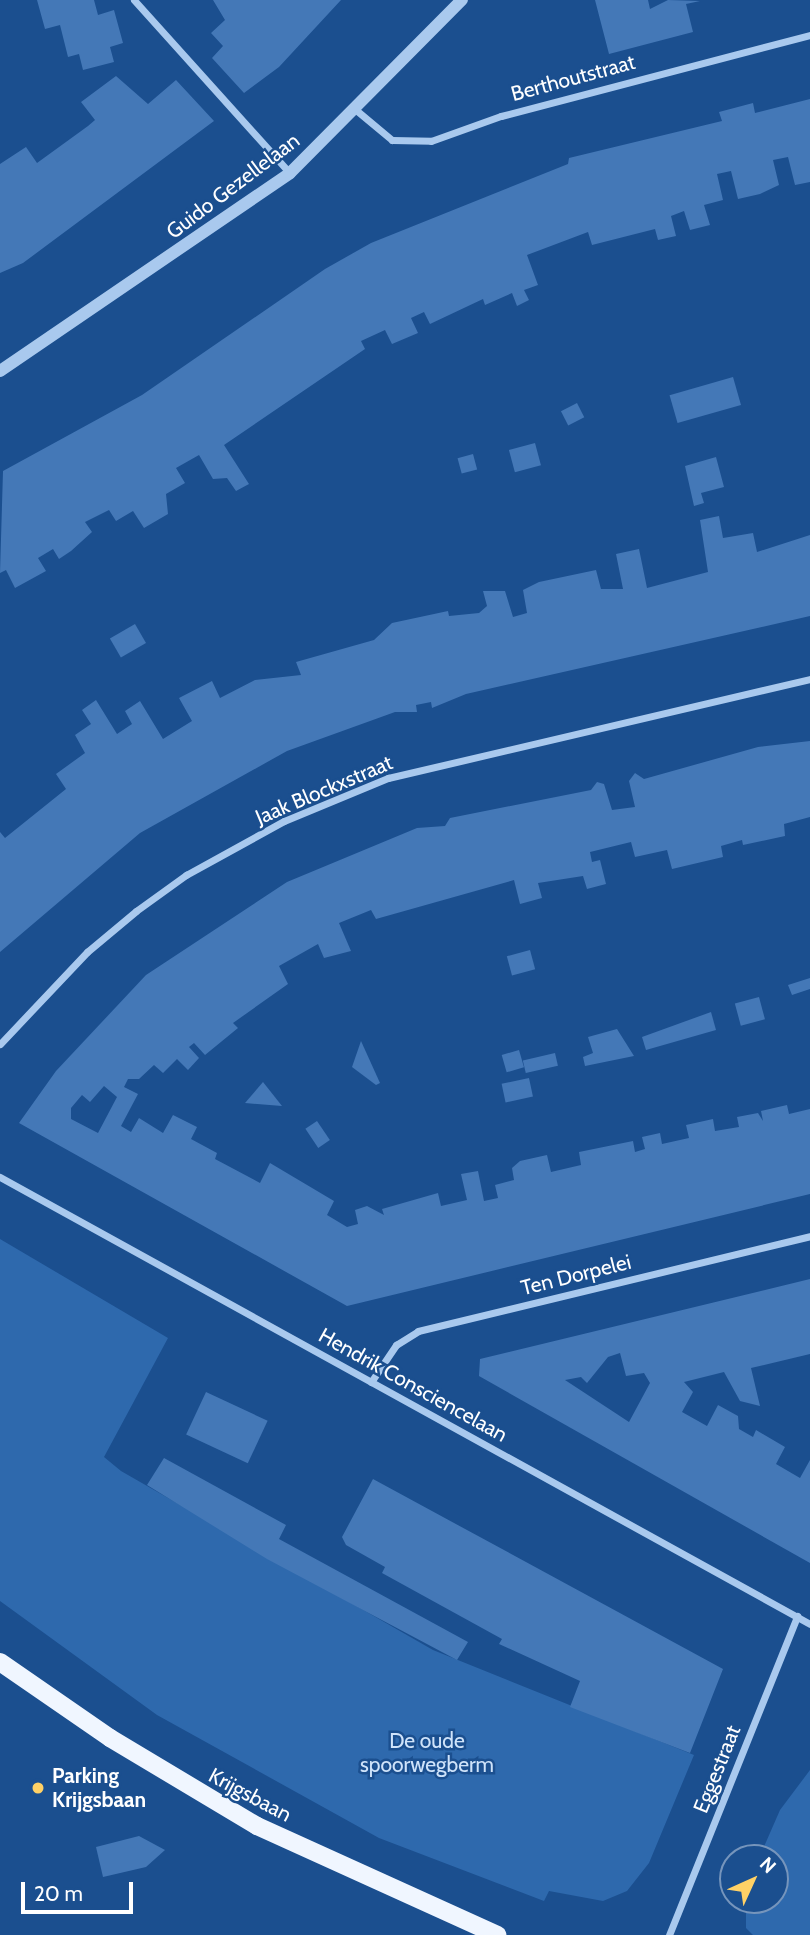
<!DOCTYPE html>
<style>
body{margin:0}
#map{position:relative;width:810px;height:1935px;overflow:hidden;background:#1b4f8f;font-family:Cabin,sans-serif}
div>[style]{position:absolute}
.green>*{inset:0;background:#2e69ad}
.building>*{inset:0;background:#4478b7;transform-origin:0 0}
.minor>*{height:7px;margin:-3.5px;padding:0 3.5px;transform-origin:3.5px;border-radius:3.5px;background:#a9c9ee}
.tertiary>*{height:12px;margin:-6px;padding:0 6px;transform-origin:6px;border-radius:6px;background:#a9c9ee}
.primary>*{height:18px;margin:-9px;padding:0 9px;transform-origin:9px;border-radius:9px;background:#f0f6ff}
.dots>*{width:19px;height:19px;translate:-50% -50%;box-sizing:border-box;border:4px solid #1b4f8f;border-radius:50%}
span{translate:-50% -50%;white-space:nowrap;text-align:center;line-height:1.15;-webkit-text-stroke:5px #1b4f8f;paint-order:stroke}
.street-label{font-size:21px;color:#fff}
.park-label{font-size:21px;color:#cfe3fa}
.poi-label{font-size:21px;color:#fff;font-weight:700}
.left{translate:0 -50%;text-align:left}
.north{position:absolute;left:719px;top:1844px;width:70px;height:70px;box-sizing:border-box;background:#1b4f8f;border:2px solid #7695bc;border-radius:50%;rotate:45deg;font-size:19px;font-weight:700;line-height:28px;text-align:center;color:#fff}
.north::after{content:'';display:block;margin:auto;width:24px;height:32px;background:#ffd166;clip-path:polygon(50% 0,100% 100%,50% 72%,0 100%)}
.scale{position:absolute;left:21px;top:1882px;width:112px;height:32px;box-sizing:border-box;border:4px solid #fff;border-top:0;padding-left:9px;font-size:21px;line-height:24px;white-space:nowrap;color:#fff;-webkit-text-stroke:5px #1b4f8f;paint-order:stroke}
</style>
<div id="map">
<div class="green">
<i style="clip-path:polygon(0 1239px,168px 1338px,104px 1457px,121px 1471px,433px 1650px,694px 1755px,649px 1863px,627px 1891px,603px 1901px,549px 1891px,544px 1901px,379px 1838px,157px 1715px,0 1601px)"></i>
<i style="clip-path:polygon(810px 1770px,810px 1935px,753px 1935px,746px 1928px,746px 1900px,775px 1900px,775px 1858px,759px 1858px,780px 1810px)"></i>
</div>
<div class="building">
<i style="clip-path:polygon(37px 0,94px 0,98px 15px,114px 10px,123px 43px,110px 47px,114px 62px,83px 70px,79px 54px,68px 57px,60px 25px,45px 29px)"></i>
<i style="clip-path:polygon(213px 0,341px 0,279px 67px,244px 93px,212px 58px,223px 46px,211px 33px,225px 20px)"></i>
<i style="clip-path:polygon(595px 0,648px 0,650px 9px,668px 0,700px 1px,686px 4px,693px 32px,609px 54px)"></i>
<i style="clip-path:polygon(116px 76px,148px 104px,176px 80px,214px 121px,23px 263px,0 273px,0 164px,26px 147px,37px 163px,88px 126px,95px 120px,81px 102px)"></i>
<i style="clip-path:polygon(810px 99px,810px 182px,795px 185px,788px 157px,773px 160px,779px 185px,760px 194px,738px 199px,731px 171px,717px 174px,723px 200px,704px 205px,710px 225px,690px 230px,684px 211px,671px 216px,676px 236px,658px 240px,655px 229px,592px 245px,588px 232px,527px 255px,538px 285px,524px 290px,529px 300px,517px 306px,512px 293px,485px 305px,483px 299px,430px 324px,424px 312px,411px 318px,418px 333px,392px 344px,385px 330px,361px 341px,365px 349px,224px 445px,249px 484px,236px 491px,227px 478px,213px 479px,199px 455px,176px 468px,185px 483px,166px 494px,168px 514px,144px 528px,133px 511px,116px 521px,109px 510px,85px 522px,92px 532px,71px 551px,59px 559px,53px 549px,38px 558px,46px 571px,15px 588px,6px 570px,0 573px,3px 471px,142px 395px,325px 269px,371px 243px,568px 164px,569px 158px,722px 121px,719px 112px,753px 103px,755px 113px)"></i>
<i style="left:733px;top:377px;width:29px;height:66px;rotate:74deg"></i>
<i style="left:577px;top:403px;width:16px;height:18px;rotate:63deg"></i>
<i style="left:535px;top:443px;width:23px;height:27px;rotate:75deg"></i>
<i style="left:473px;top:454px;width:16px;height:16px;rotate:75deg"></i>
<i style="clip-path:polygon(716px 457px,724px 487px,701px 493px,704px 503px,694px 506px,685px 466px)"></i>
<i style="clip-path:polygon(719px 516px,723px 538px,753px 533px,757px 552px,810px 535px,810px 616px,466px 694px,432px 708px,431px 702px,416px 705px,417px 712px,395px 712px,287px 751px,140px 833px,0 952px,0 832px,5px 838px,66px 789px,56px 774px,85px 753px,75px 735px,91px 724px,82px 710px,96px 700px,117px 734px,132px 724px,125px 711px,140px 701px,163px 739px,192px 721px,179px 698px,212px 681px,220px 698px,255px 680px,301px 675px,296px 662px,374px 640px,392px 623px,448px 611px,449px 616px,479px 613px,487px 606px,483px 591px,505px 591px,513px 617px,527px 613px,523px 590px,539px 582px,596px 570px,601px 589px,623px 589px,616px 554px,639px 549px,647px 588px,708px 572px,700px 520px)"></i>
<i style="left:135px;top:624px;width:22px;height:29px;rotate:60deg"></i>
<i style="clip-path:polygon(evenodd,810px 741px,810px 817px,784px 824px,785px 836px,743px 845px,742px 840px,721px 846px,723px 857px,672px 869px,667px 850px,635px 857px,631px 842px,590px 852px,592px 862px,600px 860px,606px 884px,587px 889px,583px 876px,538px 883px,542px 898px,520px 904px,514px 880px,376px 919px,371px 910px,339px 923px,351px 951px,324px 958px,318px 944px,279px 966px,288px 984px,233px 1023px,238px 1028px,205px 1055px,194px 1043px,189px 1047px,199px 1058px,188px 1070px,177px 1059px,163px 1073px,154px 1065px,139px 1079px,128px 1079px,124px 1087px,138px 1094px,121px 1126px,131px 1132px,139px 1118px,163px 1133px,173px 1115px,197px 1127px,191px 1139px,217px 1153px,215px 1159px,260px 1183px,270px 1163px,334px 1201px,327px 1215px,347px 1227px,358px 1224px,355px 1210px,367px 1206px,384px 1215px,382px 1209px,438px 1193px,441px 1206px,467px 1200px,461px 1174px,478px 1171px,484px 1201px,498px 1198px,495px 1185px,514px 1180px,512px 1168px,520px 1161px,547px 1155px,551px 1172px,581px 1165px,579px 1152px,633px 1141px,635px 1152px,645px 1149px,642px 1137px,660px 1133px,662px 1144px,689px 1138px,686px 1125px,713px 1119px,715px 1131px,739px 1127px,737px 1117px,758px 1113px,763px 1121px,761px 1111px,787px 1105px,789px 1114px,810px 1109px,810px 1194px,347px 1306px,19px 1123px,56px 1071px,146px 975px,287px 882px,417px 828px,445px 826px,450px 818px,591px 790px,597px 782px,604px 784px,612px 810px,635px 807px,629px 781px,635px 773px,644px 779px,758px 747px,810px 741px,104px 1086px,117px 1097px,98px 1133px,71px 1119px,71px 1108px,82px 1095px,90px 1102px,104px 1086px)"></i>
<i style="left:530px;top:950px;width:20px;height:24px;rotate:75deg"></i>
<i style="clip-path:polygon(810px 978px,810px 989px,792px 995px,788px 985px)"></i>
<i style="left:759px;top:997px;width:23px;height:25px;rotate:75deg"></i>
<i style="clip-path:polygon(711px 1012px,716px 1030px,646px 1050px,642px 1037px)"></i>
<i style="clip-path:polygon(617px 1029px,634px 1056px,585px 1066px,583px 1057px,593px 1053px,588px 1037px)"></i>
<i style="clip-path:polygon(361px 1041px,380px 1083px,376px 1085px,352px 1067px)"></i>
<i style="left:519px;top:1050px;width:18px;height:18px;rotate:74deg"></i>
<i style="left:555px;top:1053px;width:13px;height:33px;rotate:77deg"></i>
<i style="left:529px;top:1078px;width:19px;height:28px;rotate:78deg"></i>
<i style="clip-path:polygon(263px 1082px,282px 1106px,245px 1103px)"></i>
<i style="left:317px;top:1121px;width:23px;height:14px;rotate:56deg"></i>
<i style="clip-path:polygon(evenodd,810px 1279px,810px 1354px,751px 1368px,760px 1406px,740px 1401px,724px 1372px,684px 1382px,693px 1392px,682px 1412px,707px 1426px,718px 1405px,738px 1416px,739px 1429px,753px 1437px,756px 1430px,785px 1447px,776px 1464px,800px 1478px,810px 1460px,810px 1563px,479px 1376px,480px 1359px,810px 1279px,620px 1353px,626px 1376px,644px 1373px,650px 1383px,629px 1422px,565px 1380px,581px 1377px,587px 1383px,608px 1357px,620px 1353px)"></i>
<i style="left:206px;top:1392px;width:68px;height:47px;rotate:25deg"></i>
<i style="clip-path:polygon(164px 1458px,286px 1525px,279px 1539px,468px 1642px,457px 1660px,267px 1559px,147px 1485px)"></i>
<i style="clip-path:polygon(373px 1479px,723px 1669px,690px 1753px,570px 1707px,580px 1681px,499px 1644px,502px 1639px,382px 1573px,385px 1567px,346px 1545px,342px 1537px)"></i>
<i style="clip-path:polygon(139px 1836px,165px 1850px,146px 1867px,103px 1877px,96px 1847px)"></i>
</div>
<div class="minor">
<i style="left:134px;top:0;width:233px;rotate:48deg"></i>
<i style="left:356px;top:110px;width:47px;rotate:39.8deg"></i>
<i style="left:392px;top:140px;width:39px;rotate:1deg"></i>
<i style="left:431px;top:141px;width:74px;rotate:-19.7deg"></i>
<i style="left:501px;top:116px;width:319px;rotate:-14.7deg"></i>
<i style="left:0;top:1044px;width:127px;rotate:-46.6deg"></i>
<i style="left:87px;top:952px;width:64px;rotate:-39.9deg"></i>
<i style="left:136px;top:911px;width:62px;rotate:-35.8deg"></i>
<i style="left:186px;top:875px;width:112px;rotate:-28.9deg"></i>
<i style="left:284px;top:821px;width:113px;rotate:-22.5deg"></i>
<i style="left:388px;top:778px;width:433px;rotate:-13.2deg"></i>
<i style="left:0;top:1177px;width:925px;rotate:28.89deg"></i>
<i style="left:371px;top:1382px;width:45px;rotate:-56deg"></i>
<i style="left:396px;top:1345px;width:26px;rotate:-32deg"></i>
<i style="left:418px;top:1331px;width:403px;rotate:-13.6deg"></i>
<i style="left:669px;top:1935px;width:344px;rotate:-68.1deg"></i>
</div>
<div class="tertiary">
<i style="left:0;top:371px;width:351px;rotate:-34.3deg"></i>
<i style="left:290px;top:173px;width:244px;rotate:-45.2deg"></i>
</div>
<div class="primary">
<i style="left:0;top:1662px;width:134px;rotate:34.6deg"></i>
<i style="left:110px;top:1738px;width:171px;rotate:30.9deg"></i>
<i style="left:257px;top:1826px;width:264px;rotate:24.4deg"></i>
</div>
<div class="dots">
<i style="left:38px;top:1788px;background:#ffd166"></i>
</div>
<div class="street-label">
<span style="left:573px;top:78px;rotate:-15deg">Berthoutstraat</span>
<span style="left:233px;top:186px;rotate:-37deg">Guido Gezellelaan</span>
<span style="left:324px;top:790px;rotate:-23deg">Jaak Blockxstraat</span>
<span style="left:576px;top:1275px;rotate:-14deg">Ten Dorpelei</span>
<span style="left:413px;top:1385px;rotate:29deg">Hendrik Consciencelaan</span>
<span style="left:717px;top:1769px;rotate:-68deg">Eggestraat</span>
<span style="left:250px;top:1795px;rotate:28deg">Krijgsbaan</span>
</div>
<div class="park-label">
<span style="left:427px;top:1753px">De oude<br>spoorwegberm</span>
</div>
<div class="poi-label">
<span class="left" style="left:52px;top:1788px">Parking<br>Krijgsbaan</span>
</div>
<div class="north">N</div>
<div class="scale">20 m</div>
</div>
